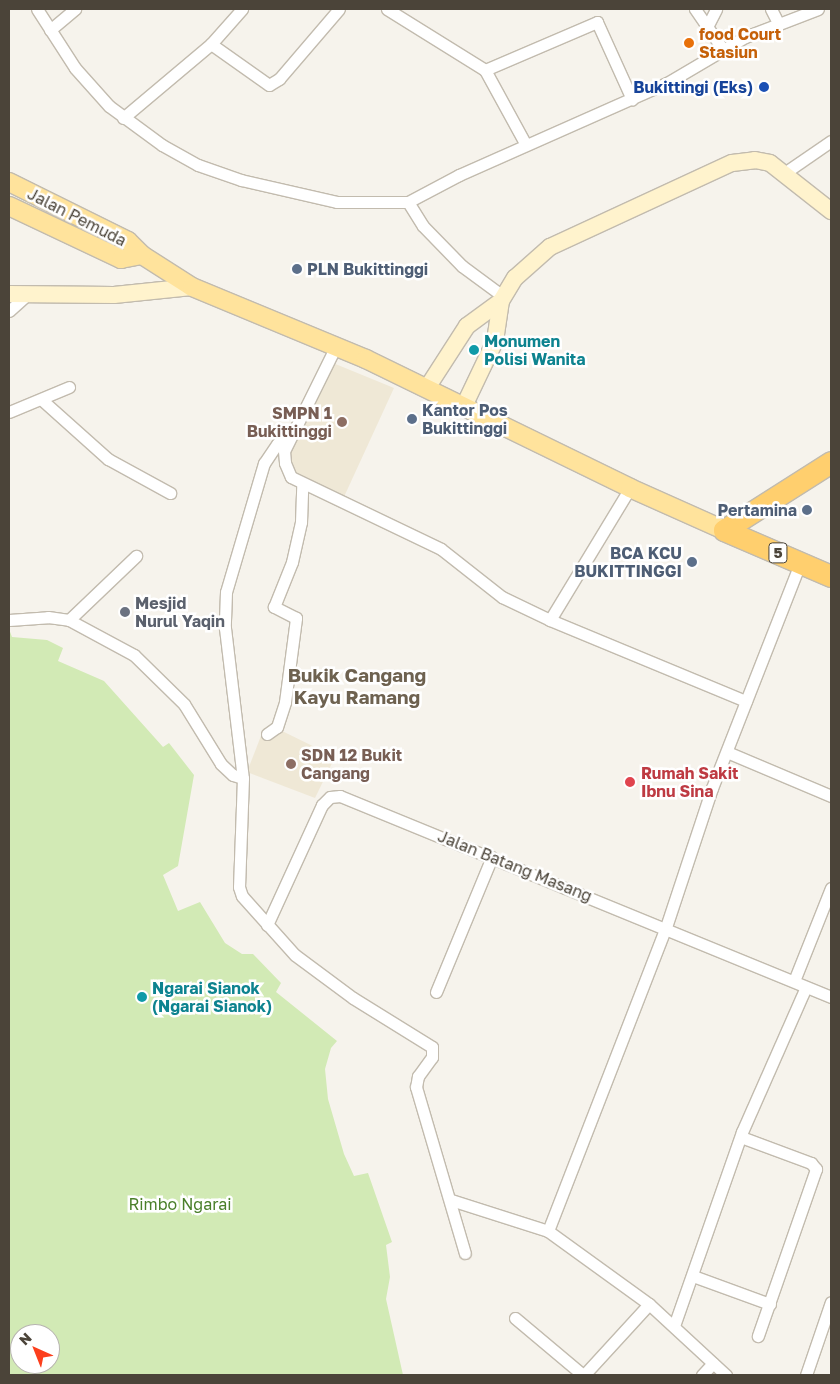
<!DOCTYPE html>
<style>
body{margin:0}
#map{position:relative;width:840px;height:1384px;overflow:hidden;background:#f6f3ec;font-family:"Golos Text",sans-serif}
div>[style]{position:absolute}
.education>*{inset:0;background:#efe8d6}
.green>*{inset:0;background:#d2eab5}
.roads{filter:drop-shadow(1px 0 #c2bbae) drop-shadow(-1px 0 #c2bbae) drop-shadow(0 1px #c2bbae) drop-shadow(0 -1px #c2bbae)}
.street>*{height:11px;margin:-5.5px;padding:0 5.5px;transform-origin:5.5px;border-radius:5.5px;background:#fff}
.secondary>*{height:16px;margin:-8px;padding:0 8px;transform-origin:8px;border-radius:8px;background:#fff3cd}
.primary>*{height:18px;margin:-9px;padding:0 9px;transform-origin:9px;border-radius:9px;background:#ffe39c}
.highway>*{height:21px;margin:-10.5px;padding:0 10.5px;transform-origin:10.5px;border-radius:10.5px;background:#ffcf6e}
.dots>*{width:14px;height:14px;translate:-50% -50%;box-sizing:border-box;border:2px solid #fff;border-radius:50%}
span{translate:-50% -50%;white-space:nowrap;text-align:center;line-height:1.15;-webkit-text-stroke:5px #fff;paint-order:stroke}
.shield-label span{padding:1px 4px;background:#fff;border:1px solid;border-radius:4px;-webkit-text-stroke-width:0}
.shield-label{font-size:15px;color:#4b4439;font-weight:700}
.food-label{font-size:16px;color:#c56008;font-weight:700}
.left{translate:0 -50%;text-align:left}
.transit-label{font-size:16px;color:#164399;font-weight:700}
.right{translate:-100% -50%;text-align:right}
.street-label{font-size:16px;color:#4b4439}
.service-label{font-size:16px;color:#4e5e75;font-weight:700}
.culture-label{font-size:16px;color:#0d838f;font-weight:700}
.education-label{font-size:16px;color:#785e54;font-weight:700}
.worship-label{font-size:16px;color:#5b616d;font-weight:700}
.health-label{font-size:16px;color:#be3a42;font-weight:700}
.park-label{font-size:16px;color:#4a7f2a}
.quarter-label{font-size:19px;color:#6e6250;font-weight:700}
.frame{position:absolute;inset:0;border:10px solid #4b4439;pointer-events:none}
.north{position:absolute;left:10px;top:1324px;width:50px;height:50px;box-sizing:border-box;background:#fff;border:1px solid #b7b4b0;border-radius:50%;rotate:316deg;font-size:14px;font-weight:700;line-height:20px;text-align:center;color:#4b4439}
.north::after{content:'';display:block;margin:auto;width:18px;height:22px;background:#fc3f1d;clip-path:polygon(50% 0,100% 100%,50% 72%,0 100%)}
</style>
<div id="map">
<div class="education">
<i style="clip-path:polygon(333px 363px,394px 388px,343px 499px,297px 477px,289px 456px)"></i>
<i style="clip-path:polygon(264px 728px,278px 729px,335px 757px,315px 798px,247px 772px)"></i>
</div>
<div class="green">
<i style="clip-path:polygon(evenodd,9px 629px,12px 637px,47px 640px,63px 648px,58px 661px,104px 681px,163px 747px,169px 743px,194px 775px,178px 866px,163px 875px,178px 911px,200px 902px,225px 943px,242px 954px,253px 954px,281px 983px,276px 992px,337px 1041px,331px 1048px,325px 1069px,328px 1099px,344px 1154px,354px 1176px,368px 1173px,392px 1242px,386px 1245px,390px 1277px,386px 1299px,403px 1375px,9px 1375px,9px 629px,20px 1334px,50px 1334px,50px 1364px,20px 1364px,20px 1334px)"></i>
</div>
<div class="roads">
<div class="street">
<i style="left:37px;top:9px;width:70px;rotate:57.2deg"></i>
<i style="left:75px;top:68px;width:51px;rotate:48.2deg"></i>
<i style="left:109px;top:106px;width:66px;rotate:36.3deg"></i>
<i style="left:162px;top:145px;width:41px;rotate:29.1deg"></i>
<i style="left:198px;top:165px;width:46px;rotate:19.2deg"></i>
<i style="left:241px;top:180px;width:98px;rotate:12.9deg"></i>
<i style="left:337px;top:202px;width:71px"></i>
<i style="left:408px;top:202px;width:58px;rotate:-27.9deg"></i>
<i style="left:459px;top:175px;width:227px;rotate:-23.9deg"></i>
<i style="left:667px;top:83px;width:91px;rotate:-30.5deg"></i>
<i style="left:745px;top:37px;width:78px;rotate:-21deg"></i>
<i style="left:387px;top:9px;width:115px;rotate:31.9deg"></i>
<i style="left:485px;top:70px;width:85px;rotate:61.3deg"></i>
<i style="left:695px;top:9px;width:51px;rotate:55.4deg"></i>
<i style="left:771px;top:9px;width:16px;rotate:63deg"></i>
<i style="left:708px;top:25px;width:18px;rotate:-63deg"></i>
<i style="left:50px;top:30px;width:33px;rotate:-40deg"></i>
<i style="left:211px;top:44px;width:71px;rotate:35.3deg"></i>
<i style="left:269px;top:85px;width:12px;rotate:-31deg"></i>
<i style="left:279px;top:79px;width:92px;rotate:-49.4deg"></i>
<i style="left:485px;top:70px;width:122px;rotate:-23.2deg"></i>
<i style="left:597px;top:22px;width:85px;rotate:65.6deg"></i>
<i style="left:123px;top:118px;width:115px;rotate:-40.1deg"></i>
<i style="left:211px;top:44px;width:47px;rotate:-48.5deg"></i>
<i style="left:783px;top:174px;width:58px;rotate:-34.5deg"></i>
<i style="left:408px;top:202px;width:28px;rotate:58deg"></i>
<i style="left:423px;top:226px;width:56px;rotate:45.7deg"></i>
<i style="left:462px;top:266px;width:52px;rotate:36.4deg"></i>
<i style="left:9px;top:311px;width:27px;rotate:-42deg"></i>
<i style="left:336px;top:346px;width:117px;rotate:116.3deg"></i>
<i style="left:284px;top:451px;width:12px;rotate:85deg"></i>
<i style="left:285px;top:463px;width:15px;rotate:67deg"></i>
<i style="left:291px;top:477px;width:166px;rotate:25.6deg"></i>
<i style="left:441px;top:549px;width:78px;rotate:38.2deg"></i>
<i style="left:502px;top:597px;width:53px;rotate:25.6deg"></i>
<i style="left:550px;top:620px;width:212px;rotate:22.5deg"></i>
<i style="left:42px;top:400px;width:89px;rotate:41.8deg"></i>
<i style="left:108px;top:459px;width:71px;rotate:28.7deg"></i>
<i style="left:9px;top:412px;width:65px;rotate:-22.6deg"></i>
<i style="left:290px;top:434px;width:16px;rotate:142deg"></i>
<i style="left:277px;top:444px;width:23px;rotate:124deg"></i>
<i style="left:264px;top:463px;width:134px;rotate:106.4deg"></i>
<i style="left:226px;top:592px;width:36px;rotate:92deg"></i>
<i style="left:225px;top:628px;width:151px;rotate:83.2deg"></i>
<i style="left:243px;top:778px;width:109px;rotate:92.1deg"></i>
<i style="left:239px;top:887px;width:9px;rotate:72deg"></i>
<i style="left:242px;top:896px;width:79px;rotate:48.1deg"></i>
<i style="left:295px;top:955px;width:72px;rotate:36.6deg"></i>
<i style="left:353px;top:998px;width:93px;rotate:31.8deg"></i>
<i style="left:432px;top:1047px;width:10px;rotate:90deg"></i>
<i style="left:432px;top:1057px;width:24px;rotate:126deg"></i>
<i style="left:418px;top:1076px;width:11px;rotate:100deg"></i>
<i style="left:416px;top:1087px;width:173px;rotate:73.6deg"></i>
<i style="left:9px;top:620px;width:39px;rotate:-4deg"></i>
<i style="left:48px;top:617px;width:21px;rotate:8deg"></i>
<i style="left:69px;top:620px;width:74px;rotate:28.3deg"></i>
<i style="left:134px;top:655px;width:70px;rotate:44.4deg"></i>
<i style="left:184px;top:704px;width:70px;rotate:58.3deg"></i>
<i style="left:221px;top:764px;width:16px;rotate:43deg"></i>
<i style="left:233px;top:775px;width:10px;rotate:17deg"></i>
<i style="left:69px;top:620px;width:93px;rotate:-43.7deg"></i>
<i style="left:550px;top:620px;width:154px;rotate:-58.8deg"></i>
<i style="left:267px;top:734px;width:12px;rotate:-35deg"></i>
<i style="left:277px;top:727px;width:26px;rotate:-72deg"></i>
<i style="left:285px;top:702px;width:85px;rotate:-82.5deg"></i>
<i style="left:296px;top:618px;width:25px;rotate:-153deg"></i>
<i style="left:274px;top:607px;width:48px;rotate:-68.2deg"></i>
<i style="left:292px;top:562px;width:41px;rotate:-77.3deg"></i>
<i style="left:301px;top:522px;width:37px;rotate:-88deg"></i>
<i style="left:727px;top:752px;width:113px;rotate:22.9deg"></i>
<i style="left:267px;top:925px;width:132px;rotate:-65.4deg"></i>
<i style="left:322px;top:805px;width:11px;rotate:-45deg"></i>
<i style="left:330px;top:797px;width:10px;rotate:-6deg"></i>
<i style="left:340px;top:796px;width:531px;rotate:22.26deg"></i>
<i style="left:794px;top:981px;width:100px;rotate:-68.3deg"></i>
<i style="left:436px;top:992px;width:146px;rotate:-67.5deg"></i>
<i style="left:741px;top:1137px;width:75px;rotate:20.4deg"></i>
<i style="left:811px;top:1163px;width:8px;rotate:50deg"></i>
<i style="left:816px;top:1169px;width:177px;rotate:109.2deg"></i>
<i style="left:451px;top:1200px;width:102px;rotate:17.7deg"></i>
<i style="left:548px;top:1231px;width:125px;rotate:35.9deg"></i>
<i style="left:649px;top:1304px;width:105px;rotate:42.7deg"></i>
<i style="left:548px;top:1231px;width:326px;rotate:-68.8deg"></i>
<i style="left:666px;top:927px;width:146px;rotate:-71.7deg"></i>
<i style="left:712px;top:788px;width:242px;rotate:-68.6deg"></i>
<i style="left:693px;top:1276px;width:82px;rotate:20deg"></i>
<i style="left:515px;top:1318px;width:89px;rotate:40deg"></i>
<i style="left:674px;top:1326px;width:206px;rotate:-70.7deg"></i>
<i style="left:742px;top:1132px;width:158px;rotate:-66.2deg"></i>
<i style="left:584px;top:1375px;width:96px;rotate:-47.5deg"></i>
<i style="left:702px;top:1375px;width:16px;rotate:-47deg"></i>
<i style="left:806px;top:1375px;width:77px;rotate:-71.1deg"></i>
</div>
<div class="secondary">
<i style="left:9px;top:294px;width:105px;rotate:0.5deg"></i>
<i style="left:114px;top:295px;width:78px;rotate:-5.9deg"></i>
<i style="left:427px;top:388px;width:74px;rotate:-57.2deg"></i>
<i style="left:467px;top:326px;width:42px;rotate:-36.3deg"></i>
<i style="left:464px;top:406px;width:72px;rotate:-64.5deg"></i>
<i style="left:495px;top:341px;width:40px;rotate:-81.5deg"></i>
<i style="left:501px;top:301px;width:27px;rotate:-59deg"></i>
<i style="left:515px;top:278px;width:47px;rotate:-41.5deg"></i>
<i style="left:550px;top:247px;width:200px;rotate:-24.8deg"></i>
<i style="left:732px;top:163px;width:23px;rotate:-7deg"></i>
<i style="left:755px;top:160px;width:15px;rotate:11deg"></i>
<i style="left:770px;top:163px;width:78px;rotate:38.2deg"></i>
</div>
<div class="primary">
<i style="left:9px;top:182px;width:133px;rotate:26.4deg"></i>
<i style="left:128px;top:241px;width:20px;rotate:45deg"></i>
<i style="left:142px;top:255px;width:59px;rotate:32.6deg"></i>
<i style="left:192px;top:287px;width:188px;rotate:22.5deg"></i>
<i style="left:366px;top:359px;width:294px;rotate:26deg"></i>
<i style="left:630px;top:488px;width:103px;rotate:24.1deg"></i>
<i style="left:9px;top:206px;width:124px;rotate:25.3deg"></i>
<i style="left:121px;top:259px;width:21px;rotate:-11deg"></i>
</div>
<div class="highway">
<i style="left:724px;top:530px;width:127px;rotate:-32.4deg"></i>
<i style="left:724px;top:530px;width:116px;rotate:23.3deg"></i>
</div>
</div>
<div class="dots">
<i style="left:689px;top:43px;background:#e8710a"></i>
<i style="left:764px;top:87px;background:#1a4fb4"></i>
<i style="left:297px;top:269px;background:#5c6f8a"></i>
<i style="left:474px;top:350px;background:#0f9aa8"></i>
<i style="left:412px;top:419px;background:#5c6f8a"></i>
<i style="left:342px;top:422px;background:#8d6e63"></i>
<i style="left:807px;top:510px;background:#5c6f8a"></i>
<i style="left:692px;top:562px;background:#5c6f8a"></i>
<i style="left:125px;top:612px;background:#6b7280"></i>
<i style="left:291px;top:764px;background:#8d6e63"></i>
<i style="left:630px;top:782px;background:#e0444e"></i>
<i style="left:142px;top:997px;background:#0f9aa8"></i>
</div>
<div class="shield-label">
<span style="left:778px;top:553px">5</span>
</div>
<div class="food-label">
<span class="left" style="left:699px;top:43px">food Court<br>Stasiun</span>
</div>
<div class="transit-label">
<span class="right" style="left:753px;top:87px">Bukittingi (Eks)</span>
</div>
<div class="street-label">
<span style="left:77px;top:217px;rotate:27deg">Jalan Pemuda</span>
<span style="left:515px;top:866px;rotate:22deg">Jalan Batang Masang</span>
</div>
<div class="service-label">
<span class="left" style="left:307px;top:269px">PLN Bukittinggi</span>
<span class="left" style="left:422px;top:419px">Kantor Pos<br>Bukittinggi</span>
<span class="right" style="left:797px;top:510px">Pertamina</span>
<span class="right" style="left:682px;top:562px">BCA KCU<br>BUKITTINGGI</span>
</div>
<div class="culture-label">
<span class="left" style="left:484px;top:350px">Monumen<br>Polisi Wanita</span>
<span class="left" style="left:152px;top:997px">Ngarai Sianok<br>(Ngarai Sianok)</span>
</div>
<div class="education-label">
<span class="right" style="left:332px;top:422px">SMPN 1<br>Bukittinggi</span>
<span class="left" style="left:301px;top:764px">SDN 12 Bukit<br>Cangang</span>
</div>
<div class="worship-label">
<span class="left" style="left:135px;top:612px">Mesjid<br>Nurul Yaqin</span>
</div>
<div class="health-label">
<span class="left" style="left:641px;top:782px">Rumah Sakit<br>Ibnu Sina</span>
</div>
<div class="park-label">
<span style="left:180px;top:1204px">Rimbo Ngarai</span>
</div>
<div class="quarter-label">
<span style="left:357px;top:686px">Bukik Cangang<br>Kayu Ramang</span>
</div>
<div class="frame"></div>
<div class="north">N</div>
</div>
